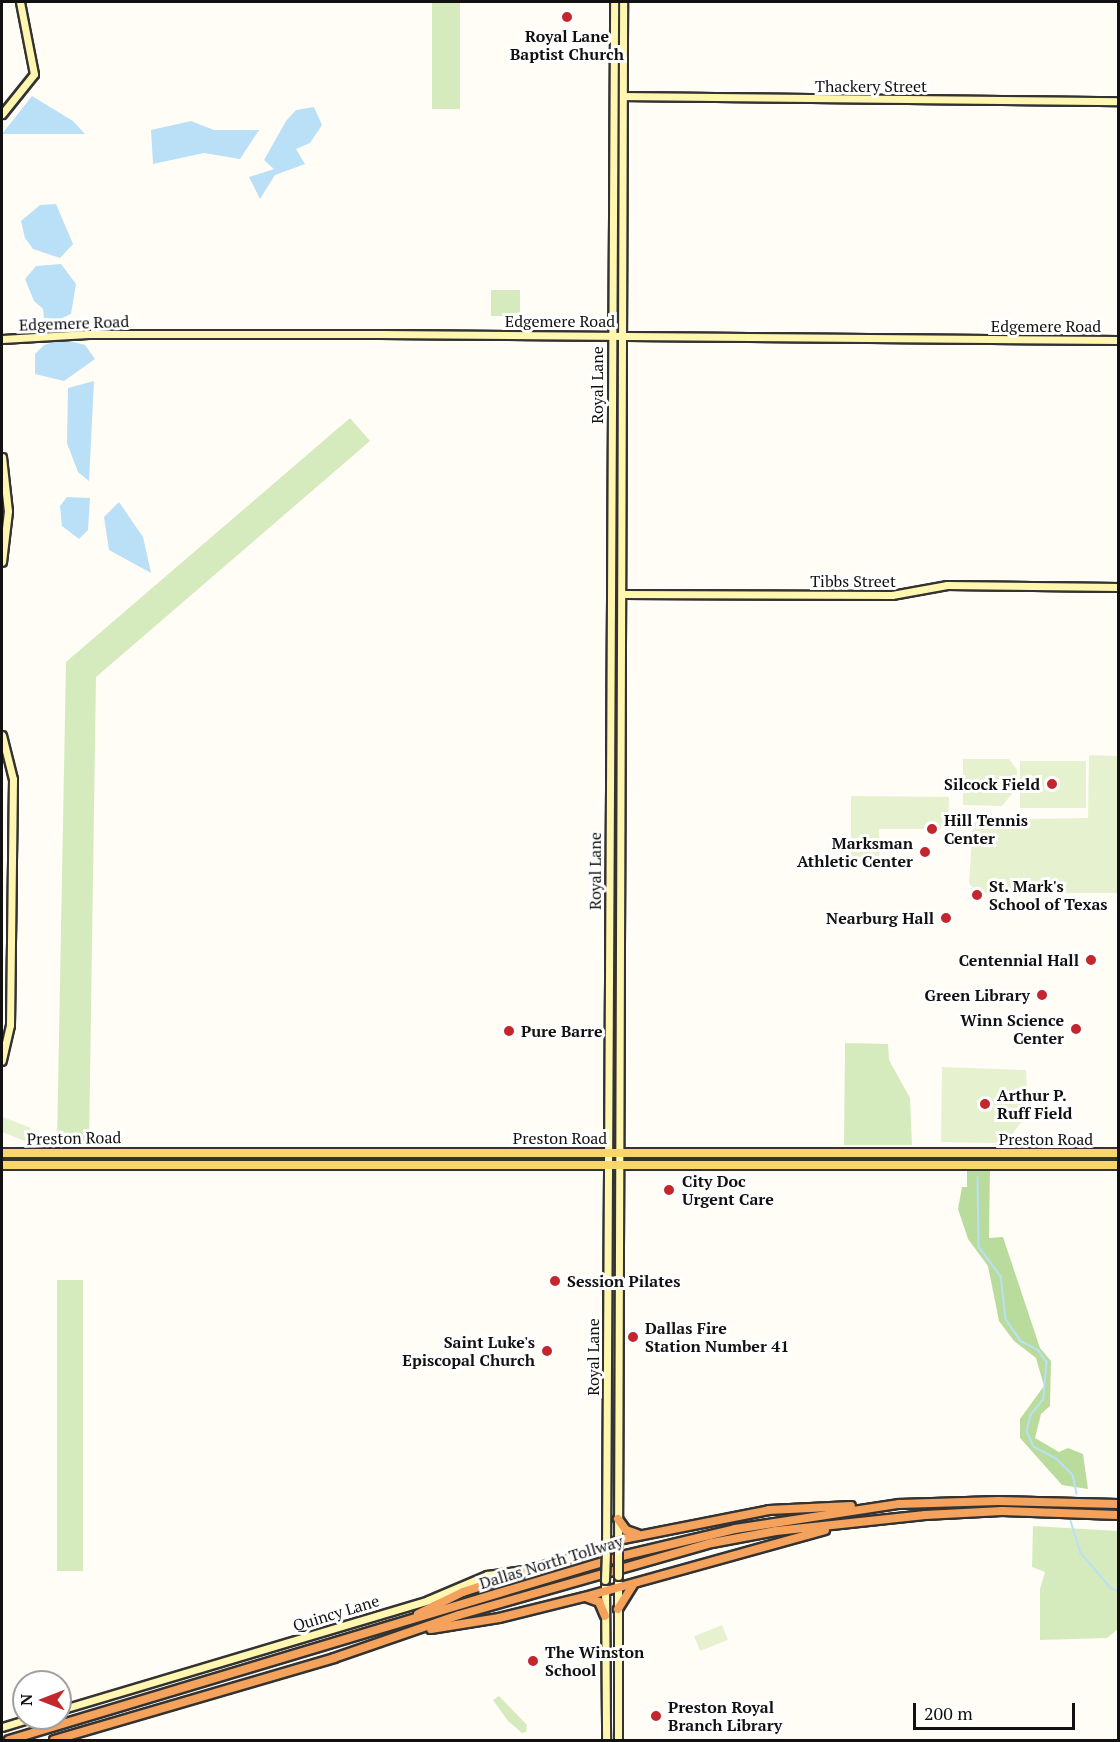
<!DOCTYPE html>
<style>
body{margin:0}
#map{position:relative;width:1120px;height:1742px;overflow:hidden;background:#fffdf5;font-family:"PT Serif",serif}
div>[style]{position:absolute}
.green>*{inset:0;background:#d5ebbd;transform-origin:0 0}
.forest>*{inset:0;background:#b9dc9c}
.pitch>*{inset:0;background:#e6f2cf;transform-origin:0 0}
.water>*{inset:0;background:#b9e0f7}
.stream>*{height:1.5px;margin:-0.75px;padding:0 0.75px;transform-origin:0.75px;border-radius:0.75px;background:#b9e0f7}
.roads{filter:drop-shadow(2px 0 #333) drop-shadow(-2px 0 #333) drop-shadow(0 2px #333) drop-shadow(0 -2px #333)}
.secondary>*{height:7px;margin:-3.5px;padding:0 3.5px;transform-origin:3.5px;border-radius:3.5px;background:#fff6b0}
.primary>*{height:8px;margin:-4px;padding:0 4px;transform-origin:4px;border-radius:4px;background:#f9d66b}
.highway>*{height:8px;margin:-4px;padding:0 4px;transform-origin:4px;border-radius:4px;background:#f5a25d}
.bridges{filter:drop-shadow(2px 0 #333) drop-shadow(-2px 0 #333) drop-shadow(0 2px #333) drop-shadow(0 -2px #333)}
.secondary-bridge>*{height:7px;margin:-3.5px;padding:0 3.5px;transform-origin:3.5px;border-radius:3.5px;background:#fff6b0}
.dots>*{width:16px;height:16px;translate:-50% -50%;box-sizing:border-box;border:3px solid #fff;border-radius:50%}
span{translate:-50% -50%;white-space:nowrap;text-align:center;line-height:1.15;-webkit-text-stroke:6px #fff;paint-order:stroke}
.poi-label{font-size:16px;color:#111;font-weight:700}
.right{translate:-100% -50%;text-align:right}
.left{translate:0 -50%;text-align:left}
.street-label{font-size:16px;color:#111}
.frame{position:absolute;inset:0;border:3px solid #111;pointer-events:none}
.north{position:absolute;left:12px;top:1670px;width:60px;height:60px;box-sizing:border-box;background:#fff;border:2px solid #a0a0a0;border-radius:50%;rotate:270deg;font-size:16px;font-weight:700;line-height:24px;text-align:center;color:#111}
.north::after{content:'';display:block;margin:auto;width:21px;height:27px;background:#c4262e;clip-path:polygon(50% 0,100% 100%,50% 72%,0 100%)}
.scale{position:absolute;left:913px;top:1703px;width:162px;height:27px;box-sizing:border-box;border:3px solid #111;border-top:0;padding-left:8px;font-size:18px;line-height:21px;white-space:nowrap;color:#111;-webkit-text-stroke:4px #fff;paint-order:stroke}
</style>
<div id="map">
<div class="green">
<i style="left:432px;top:2px;width:28px;height:107px"></i>
<i style="left:491px;top:290px;width:29px;height:26px"></i>
<i style="clip-path:polygon(350px 418px,370px 441px,96px 677px,89px 1144px,57px 1144px,66px 662px)"></i>
<i style="clip-path:polygon(845px 1043px,888px 1044px,889px 1060px,910px 1098px,912px 1145px,844px 1145px)"></i>
<i style="left:83px;top:1280px;width:291px;height:26px;rotate:90deg"></i>
<i style="clip-path:polygon(1033px 1526px,1118px 1531px,1118px 1629px,1107px 1638px,1040px 1640px,1040px 1589px,1045px 1572px,1032px 1567px)"></i>
<i style="clip-path:polygon(499px 1696px,527px 1725px,526px 1732px,522px 1733px,508px 1721px,493px 1700px)"></i>
</div>
<div class="forest">
<i style="clip-path:polygon(990px 1167px,989px 1238px,1003px 1237px,1040px 1348px,1051px 1361px,1050px 1406px,1041px 1414px,1035px 1438px,1059px 1452px,1068px 1448px,1083px 1454px,1088px 1489px,1062px 1485px,1020px 1438px,1020px 1419px,1044px 1386px,1036px 1358px,1014px 1341px,999px 1321px,988px 1266px,968px 1239px,958px 1209px,962px 1187px,967px 1187px,967px 1168px)"></i>
</div>
<div class="pitch">
<i style="clip-path:polygon(1089px 755px,1118px 756px,1118px 893px,977px 893px,969px 883px,973px 824px,979px 820px,1088px 818px)"></i>
<i style="clip-path:polygon(963px 759px,1009px 759px,1017px 770px,1016px 789px,1002px 806px,963px 805px)"></i>
<i style="left:1020px;top:761px;width:66px;height:47px"></i>
<i style="clip-path:polygon(851px 796px,949px 797px,948px 829px,879px 829px,879px 861px,851px 861px)"></i>
<i style="clip-path:polygon(942px 1067px,1026px 1070px,1028px 1114px,1012px 1134px,997px 1143px,941px 1142px)"></i>
<i style="clip-path:polygon(3px 1117px,31px 1128px,25px 1141px,2px 1132px)"></i>
<i style="left:722px;top:1625px;width:16px;height:30px;rotate:68deg"></i>
</div>
<div class="water">
<i style="clip-path:polygon(32px 96px,73px 121px,85px 134px,2px 134px)"></i>
<i style="clip-path:polygon(314px 107px,322px 125px,310px 143px,296px 149px,305px 164px,275px 175px,260px 199px,249px 177px,274px 169px,264px 160px,286px 121px,296px 110px)"></i>
<i style="clip-path:polygon(191px 121px,214px 130px,259px 130px,240px 159px,204px 153px,153px 164px,151px 130px)"></i>
<i style="clip-path:polygon(56px 204px,73px 244px,60px 258px,33px 249px,25px 238px,21px 221px,40px 205px)"></i>
<i style="clip-path:polygon(61px 264px,76px 284px,71px 314px,60px 319px,44px 318px,43px 309px,34px 301px,25px 279px,36px 266px)"></i>
<i style="clip-path:polygon(63px 339px,85px 345px,95px 359px,64px 381px,35px 374px,35px 354px,44px 345px)"></i>
<i style="clip-path:polygon(94px 381px,89px 481px,78px 472px,67px 443px,68px 388px)"></i>
<i style="clip-path:polygon(67px 497px,90px 498px,88px 530px,79px 539px,62px 526px,60px 506px)"></i>
<i style="clip-path:polygon(119px 502px,143px 537px,151px 573px,109px 550px,104px 517px)"></i>
</div>
<div class="stream">
<i style="left:978px;top:1177px;width:70px;rotate:89.2deg"></i>
<i style="left:979px;top:1247px;width:36px;rotate:53deg"></i>
<i style="left:1001px;top:1276px;width:43px;rotate:83.4deg"></i>
<i style="left:1006px;top:1319px;width:27px;rotate:56deg"></i>
<i style="left:1021px;top:1341px;width:19px;rotate:28deg"></i>
<i style="left:1038px;top:1350px;width:15px;rotate:53deg"></i>
<i style="left:1047px;top:1362px;width:37px;rotate:95deg"></i>
<i style="left:1044px;top:1399px;width:21px;rotate:129deg"></i>
<i style="left:1031px;top:1415px;width:16px;rotate:104deg"></i>
<i style="left:1027px;top:1431px;width:17px;rotate:66deg"></i>
<i style="left:1034px;top:1447px;width:25px;rotate:27deg"></i>
<i style="left:1056px;top:1458px;width:24px;rotate:45deg"></i>
<i style="left:1073px;top:1475px;width:19px;rotate:78deg"></i>
<i style="left:1071px;top:1521px;width:34px;rotate:73deg"></i>
<i style="left:1081px;top:1553px;width:46px;rotate:49.4deg"></i>
<i style="left:1111px;top:1588px;width:8px;rotate:23deg"></i>
</div>
<div class="roads">
<div class="secondary">
<i style="left:623px;top:96px;width:495px;rotate:0.6deg"></i>
<i style="left:2px;top:114px;width:51px;rotate:-51.3deg"></i>
<i style="left:34px;top:74px;width:73px;rotate:-101deg"></i>
<i style="left:2px;top:339px;width:86px;rotate:-3.3deg"></i>
<i style="left:88px;top:334px;width:292px"></i>
<i style="left:380px;top:334px;width:738px;rotate:0.47deg"></i>
<i style="left:2px;top:457px;width:54px;rotate:83.7deg"></i>
<i style="left:8px;top:511px;width:51px;rotate:96.7deg"></i>
<i style="left:622px;top:594px;width:270px;rotate:0.2deg"></i>
<i style="left:892px;top:595px;width:56px;rotate:-10.3deg"></i>
<i style="left:947px;top:585px;width:171px;rotate:0.7deg"></i>
<i style="left:2px;top:735px;width:45px;rotate:76deg"></i>
<i style="left:13px;top:779px;width:246px;rotate:90.7deg"></i>
<i style="left:10px;top:1025px;width:37px;rotate:103deg"></i>
<i style="left:618px;top:1550px;width:1548px;rotate:-89.81deg"></i>
<i style="left:606px;top:1554px;width:1552px;rotate:-89.7deg"></i>
<i style="left:547px;top:1565px;width:54px;rotate:-16.1deg"></i>
<i style="left:599px;top:1550px;width:21px;rotate:-28deg"></i>
<i style="left:618px;top:1576px;width:164px;rotate:90deg"></i>
<i style="left:605px;top:1580px;width:160px;rotate:89.6deg"></i>
<i style="left:60px;top:1710px;width:384px;rotate:-16.6deg"></i>
<i style="left:428px;top:1600px;width:64px;rotate:-23deg"></i>
<i style="left:487px;top:1575px;width:35px;rotate:-8deg"></i>
<i style="left:2px;top:1727px;width:30px;rotate:-17deg"></i>
</div>
<div class="primary">
<i style="left:2px;top:1153px;width:1116px"></i>
<i style="left:2px;top:1165px;width:1116px"></i>
</div>
<div class="highway">
<i style="left:618px;top:1519px;width:14px;rotate:54deg"></i>
<i style="left:626px;top:1530px;width:12px;rotate:20deg"></i>
<i style="left:618px;top:1540px;width:154px;rotate:-11.2deg"></i>
<i style="left:769px;top:1510px;width:82px;rotate:-2.8deg"></i>
<i style="left:588px;top:1598px;width:12px;rotate:20deg"></i>
<i style="left:599px;top:1602px;width:15px;rotate:67deg"></i>
<i style="left:618px;top:1609px;width:28px;rotate:-58deg"></i>
<i style="left:418px;top:1614px;width:50px;rotate:-26.1deg"></i>
<i style="left:463px;top:1592px;width:91px;rotate:-17.8deg"></i>
<i style="left:431px;top:1629px;width:69px;rotate:-9.2deg"></i>
<i style="left:499px;top:1618px;width:88px;rotate:-13.9deg"></i>
<i style="left:584px;top:1597px;width:250px;rotate:-15.5deg"></i>
<i style="left:9px;top:1740px;width:644px;rotate:-16.69deg"></i>
<i style="left:626px;top:1555px;width:112px;rotate:-13.4deg"></i>
<i style="left:735px;top:1529px;width:166px;rotate:-8.7deg"></i>
<i style="left:899px;top:1504px;width:99px;rotate:-1.7deg"></i>
<i style="left:998px;top:1501px;width:120px;rotate:1.4deg"></i>
<i style="left:54px;top:1740px;width:292px;rotate:-16.3deg"></i>
<i style="left:334px;top:1658px;width:132px;rotate:-19deg"></i>
<i style="left:459px;top:1615px;width:263px;rotate:-15.9deg"></i>
<i style="left:712px;top:1543px;width:65px;rotate:-10.6deg"></i>
<i style="left:776px;top:1531px;width:150px;rotate:-6.1deg"></i>
<i style="left:925px;top:1515px;width:77px;rotate:-3deg"></i>
<i style="left:1002px;top:1511px;width:116px;rotate:2deg"></i>
</div>
</div>
<div class="bridges">
<div class="secondary-bridge">
<i style="left:618px;top:1550px;width:26px;rotate:90deg"></i>
<i style="left:605px;top:1580px;width:26px;rotate:-88deg"></i>
</div>
</div>
<div class="dots">
<i style="left:567px;top:17px;background:#c4262e"></i>
<i style="left:1052px;top:784px;background:#c4262e"></i>
<i style="left:932px;top:829px;background:#c4262e"></i>
<i style="left:925px;top:852px;background:#c4262e"></i>
<i style="left:977px;top:895px;background:#c4262e"></i>
<i style="left:946px;top:918px;background:#c4262e"></i>
<i style="left:1091px;top:960px;background:#c4262e"></i>
<i style="left:1042px;top:995px;background:#c4262e"></i>
<i style="left:1076px;top:1029px;background:#c4262e"></i>
<i style="left:509px;top:1031px;background:#c4262e"></i>
<i style="left:985px;top:1104px;background:#c4262e"></i>
<i style="left:669px;top:1190px;background:#c4262e"></i>
<i style="left:555px;top:1281px;background:#c4262e"></i>
<i style="left:633px;top:1337px;background:#c4262e"></i>
<i style="left:547px;top:1351px;background:#c4262e"></i>
<i style="left:533px;top:1661px;background:#c4262e"></i>
<i style="left:656px;top:1716px;background:#c4262e"></i>
</div>
<div class="poi-label">
<span style="left:567px;top:45px">Royal Lane<br>Baptist Church</span>
<span class="right" style="left:1040px;top:784px">Silcock Field</span>
<span class="left" style="left:944px;top:829px">Hill Tennis<br>Center</span>
<span class="right" style="left:913px;top:852px">Marksman<br>Athletic Center</span>
<span class="left" style="left:989px;top:895px">St. Mark's<br>School of Texas</span>
<span class="right" style="left:934px;top:918px">Nearburg Hall</span>
<span class="right" style="left:1079px;top:960px">Centennial Hall</span>
<span class="right" style="left:1030px;top:995px">Green Library</span>
<span class="right" style="left:1064px;top:1029px">Winn Science<br>Center</span>
<span class="left" style="left:521px;top:1031px">Pure Barre</span>
<span class="left" style="left:997px;top:1104px">Arthur P.<br>Ruff Field</span>
<span class="left" style="left:682px;top:1190px">City Doc<br>Urgent Care</span>
<span class="left" style="left:567px;top:1281px">Session Pilates</span>
<span class="left" style="left:645px;top:1337px">Dallas Fire<br>Station Number 41</span>
<span class="right" style="left:535px;top:1351px">Saint Luke's<br>Episcopal Church</span>
<span class="left" style="left:545px;top:1661px">The Winston<br>School</span>
<span class="left" style="left:668px;top:1716px">Preston Royal<br>Branch Library</span>
</div>
<div class="street-label">
<span style="left:871px;top:86px">Thackery Street</span>
<span style="left:560px;top:321px">Edgemere Road</span>
<span style="left:74px;top:323px;rotate:-2deg">Edgemere Road</span>
<span style="left:1046px;top:326px">Edgemere Road</span>
<span style="left:597px;top:385px;rotate:-90deg">Royal Lane</span>
<span style="left:853px;top:581px">Tibbs Street</span>
<span style="left:595px;top:871px;rotate:-90deg">Royal Lane</span>
<span style="left:74px;top:1138px;rotate:-1deg">Preston Road</span>
<span style="left:560px;top:1138px">Preston Road</span>
<span style="left:1046px;top:1139px">Preston Road</span>
<span style="left:593px;top:1357px;rotate:-90deg">Royal Lane</span>
<span style="left:551px;top:1562px;rotate:-17deg">Dallas North Tollway</span>
<span style="left:336px;top:1613px;rotate:-17deg">Quincy Lane</span>
</div>
<div class="frame"></div>
<div class="north">N</div>
<div class="scale">200 m</div>
</div>
